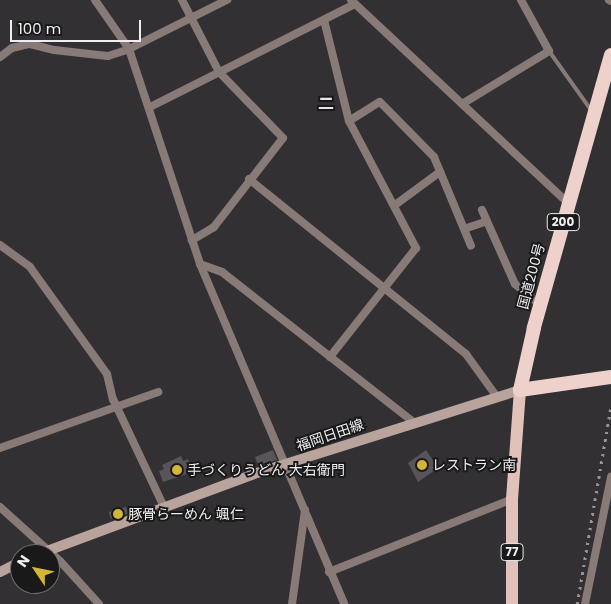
<!DOCTYPE html>
<meta charset="utf-8">
<style>
body{margin:0}
#map{position:relative;width:611px;height:604px;overflow:hidden;background:#333034;font-family:Poppins,"Noto Sans JP",sans-serif}
div>[style]{position:absolute}
.building>*{inset:0;background:#585459;transform-origin:0 0}
.service>*{height:4px;margin:-2px;padding:0 2px;transform-origin:2px;border-radius:2px;background:#887a76}
.minor>*{height:8px;margin:-4px;padding:0 4px;transform-origin:4px;border-radius:4px;background:#887a76}
.secondary>*{height:10px;margin:-5px;padding:0 5px;transform-origin:5px;border-radius:5px;background:#b9a39d}
.primary>*{height:12px;margin:-6px;padding:0 6px;transform-origin:6px;border-radius:6px;background:#e0c2bb}
.trunk>*{height:14px;margin:-7px;padding:0 7px;transform-origin:7px;border-radius:7px;background:#eed1ca}
.rail>*{height:2.5px;margin-top:-1.25px;transform-origin:0;background:repeating-linear-gradient(90deg,#979498 0 2.5px,transparent 0 7.5px)}
.dots>*{width:14px;height:14px;translate:-50% -50%;box-sizing:border-box;border:2px solid #1a191a;border-radius:50%}
span{translate:-50% -50%;white-space:nowrap;text-align:center;line-height:1.15;-webkit-text-stroke:4px #1a191a;paint-order:stroke}
.shield-label span{padding:1px 4px;background:#1a191a;border:1px solid;border-radius:4px;-webkit-text-stroke-width:0}
.shield-label{font-size:12px;color:#efedf0;font-weight:700}
.street-label{font-size:14px;color:#efedf0}
.poi-label{font-size:14px;color:#efedf0}
.left{translate:0 -50%;text-align:left}
.quarter-label{font-size:16px;color:#e6e2e8;font-weight:700}
.north{position:absolute;left:10px;top:544px;width:50px;height:50px;box-sizing:border-box;background:#1a191a;border:1px solid #6f6e70;border-radius:50%;rotate:304deg;font-size:14px;font-weight:700;line-height:20px;text-align:center;color:#efedf0}
.north::after{content:'';display:block;margin:auto;width:18px;height:22px;background:#d3b635;clip-path:polygon(50% 0,100% 100%,50% 72%,0 100%)}
.scale{position:absolute;left:10px;top:20px;width:131px;height:22px;box-sizing:border-box;border:2px solid #efedf0;border-top:0;padding-left:6px;font-size:15px;line-height:18px;white-space:nowrap;color:#efedf0;-webkit-text-stroke:4px #1a191a;paint-order:stroke}
</style>
<div id="map">
<div class="building">
<i style="clip-path:polygon(273px 450px,277px 460px,258px 465px,255px 457px)"></i>
<i style="clip-path:polygon(426px 450px,438px 468px,418px 482px,408px 463px)"></i>
<i style="clip-path:polygon(181px 456px,183px 461px,188px 459px,193px 472px,163px 482px,159px 471px,164px 469px,162px 465px)"></i>
<i style="left:126px;top:507px;width:7px;height:18px;rotate:74deg"></i>
</div>
<div class="service">
<i style="left:549px;top:51px;width:72px;rotate:54.6deg"></i>
</div>
<div class="minor">
<i style="left:95px;top:0;width:60px;rotate:55.2deg"></i>
<i style="left:129px;top:49px;width:226px;rotate:71.7deg"></i>
<i style="left:200px;top:264px;width:369px;rotate:67deg"></i>
<i style="left:182px;top:0;width:81px;rotate:62.8deg"></i>
<i style="left:219px;top:72px;width:92px;rotate:45.9deg"></i>
<i style="left:283px;top:138px;width:113px;rotate:127.8deg"></i>
<i style="left:214px;top:227px;width:26px;rotate:149deg"></i>
<i style="left:351px;top:0;width:297px;rotate:43.1deg"></i>
<i style="left:609px;top:0;width:2px;rotate:27deg"></i>
<i style="left:324px;top:20px;width:104px;rotate:76.1deg"></i>
<i style="left:349px;top:121px;width:144px;rotate:62.2deg"></i>
<i style="left:416px;top:248px;width:139px;rotate:128.3deg"></i>
<i style="left:0;top:57px;width:15px;rotate:-37deg"></i>
<i style="left:12px;top:48px;width:18px;rotate:-13deg"></i>
<i style="left:30px;top:44px;width:25px;rotate:14deg"></i>
<i style="left:54px;top:50px;width:54px;rotate:6.3deg"></i>
<i style="left:108px;top:56px;width:22px;rotate:-18deg"></i>
<i style="left:129px;top:49px;width:110px;rotate:-26.6deg"></i>
<i style="left:462px;top:104px;width:102px;rotate:-31.3deg"></i>
<i style="left:549px;top:51px;width:58px;rotate:-118.8deg"></i>
<i style="left:150px;top:107px;width:229px;rotate:-26.7deg"></i>
<i style="left:349px;top:121px;width:36px;rotate:-32deg"></i>
<i style="left:380px;top:102px;width:77px;rotate:45.5deg"></i>
<i style="left:434px;top:157px;width:96px;rotate:67.4deg"></i>
<i style="left:249px;top:179px;width:279px;rotate:38.9deg"></i>
<i style="left:466px;top:354px;width:53px;rotate:54.2deg"></i>
<i style="left:395px;top:205px;width:56px;rotate:-36.3deg"></i>
<i style="left:482px;top:210px;width:81px;rotate:66deg"></i>
<i style="left:515px;top:284px;width:33px;rotate:40deg"></i>
<i style="left:464px;top:229px;width:24px;rotate:-19deg"></i>
<i style="left:0;top:245px;width:37px;rotate:36deg"></i>
<i style="left:30px;top:267px;width:132px;rotate:54.3deg"></i>
<i style="left:107px;top:374px;width:26px;rotate:77deg"></i>
<i style="left:113px;top:399px;width:119px;rotate:64.7deg"></i>
<i style="left:200px;top:264px;width:23px;rotate:20deg"></i>
<i style="left:222px;top:272px;width:243px;rotate:38.1deg"></i>
<i style="left:0;top:448px;width:168px;rotate:-19.5deg"></i>
<i style="left:0;top:507px;width:81px;rotate:42deg"></i>
<i style="left:60px;top:561px;width:58px;rotate:47.8deg"></i>
<i style="left:329px;top:572px;width:197px;rotate:-21.7deg"></i>
<i style="left:292px;top:604px;width:95px;rotate:-82.1deg"></i>
<i style="left:585px;top:604px;width:130px;rotate:-78.4deg"></i>
</div>
<div class="secondary">
<i style="left:39px;top:554px;width:233px;rotate:-20.4deg"></i>
<i style="left:257px;top:473px;width:276px;rotate:-17.5deg"></i>
<i style="left:0;top:572px;width:22px;rotate:-27deg"></i>
</div>
<div class="primary">
<i style="left:512px;top:604px;width:105px;rotate:-90deg"></i>
<i style="left:512px;top:499px;width:109px;rotate:-85.8deg"></i>
</div>
<div class="trunk">
<i style="left:611px;top:55px;width:284px;rotate:105.8deg"></i>
<i style="left:534px;top:328px;width:64px;rotate:102.7deg"></i>
<i style="left:520px;top:390px;width:92px;rotate:-8.1deg"></i>
</div>
<div class="rail">
<i style="left:577px;top:604px;width:202px;rotate:-80.3deg"></i>
</div>
<div class="dots">
<i style="left:422px;top:465px;background:#d3b635"></i>
<i style="left:177px;top:470px;background:#d3b635"></i>
<i style="left:118px;top:514px;background:#d3b635"></i>
</div>
<div class="shield-label">
<span style="left:563px;top:222px">200</span>
<span style="left:512px;top:552px">77</span>
</div>
<div class="street-label">
<span style="left:531px;top:276px;rotate:-75deg">国道200号</span>
<span style="left:330px;top:435px;rotate:-19deg">福岡日田線</span>
</div>
<div class="poi-label">
<span class="left" style="left:432px;top:465px">レストラン南</span>
<span class="left" style="left:187px;top:470px">手づくりうどん 大右衛門</span>
<span class="left" style="left:128px;top:514px">豚骨らーめん 颯仁</span>
</div>
<div class="quarter-label">
<span style="left:326px;top:104px">二</span>
</div>
<div class="north">N</div>
<div class="scale">100 m</div>
</div>
